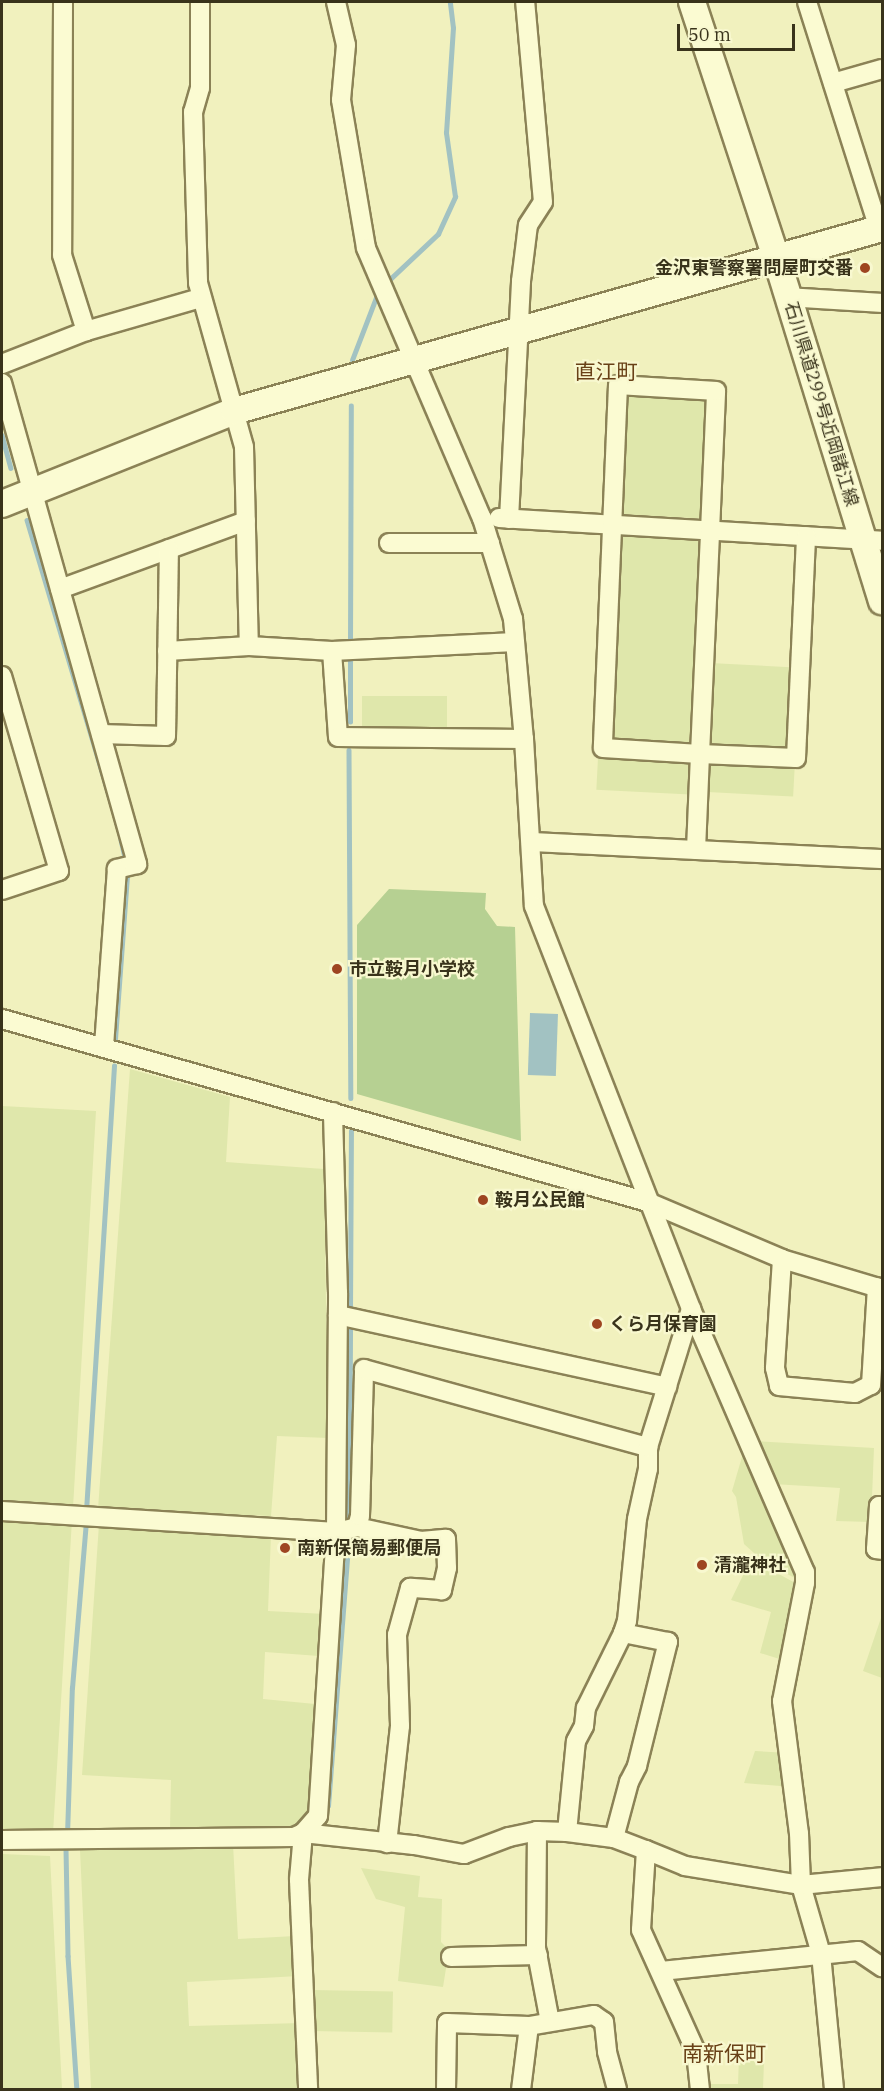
<!DOCTYPE html>
<meta charset="utf-8">
<style>
body{margin:0}
#map{position:relative;width:884px;height:2091px;overflow:hidden;background:#f1f1be;font-family:"IBM Plex Serif","Noto Sans JP",serif}
div>[style]{position:absolute}
.farmland>*{inset:0;background:#dfe7ab;transform-origin:0 0}
.green>*{inset:0;background:#b6d092}
.water>*{inset:0;background:#a2c2c2;transform-origin:0 0}
.stream>*{height:4.5px;margin:-2.25px;padding:0 2.25px;transform-origin:2.25px;border-radius:2.25px;background:#a2c2c2}
.roads{filter:drop-shadow(2px 0 #8b8256) drop-shadow(-2px 0 #8b8256) drop-shadow(0 2px #8b8256) drop-shadow(0 -2px #8b8256)}
.street>*{height:18px;margin:-9px;padding:0 9px;transform-origin:9px;border-radius:9px;background:#fbfbd2}
.secondary>*{height:26px;margin:-13px;padding:0 13px;transform-origin:13px;border-radius:13px;background:#fbfbd2}
.dots>*{width:16px;height:16px;translate:-50% -50%;box-sizing:border-box;border:3px solid #f8f8cf;border-radius:50%}
span{translate:-50% -50%;white-space:nowrap;text-align:center;line-height:1.15;-webkit-text-stroke:4.5px #f8f8cf;paint-order:stroke}
.poi-label{font-size:18px;color:#39331b;font-weight:700}
.right{translate:-100% -50%;text-align:right}
.left{translate:0 -50%;text-align:left}
.street-label{font-size:18px;color:#39331b}
.quarter-label{font-size:21px;color:#694117}
.frame{position:absolute;inset:0;border:3px solid #39331b;pointer-events:none}
.scale{position:absolute;left:677px;top:24px;width:118px;height:27px;box-sizing:border-box;border:3px solid #39331b;border-top:0;padding-left:8px;font-size:18px;line-height:21px;white-space:nowrap;color:#39331b;-webkit-text-stroke:4px #f8f8cf;paint-order:stroke}
</style>
<div id="map">
<div class="farmland">
<i style="left:618px;top:385px;width:95px;height:129px;rotate:3deg"></i>
<i style="left:610px;top:529px;width:94px;height:261px;rotate:3deg"></i>
<i style="left:710px;top:663px;width:90px;height:129px;rotate:3deg"></i>
<i style="left:362px;top:696px;width:85px;height:37px"></i>
<i style="clip-path:polygon(130px 1069px,230px 1097px,226px 1162px,324px 1169px,328px 1438px,277px 1436px,271px 1516px,98px 1509px)"></i>
<i style="clip-path:polygon(2px 1106px,96px 1111px,73px 1508px,2px 1504px)"></i>
<i style="clip-path:polygon(755px 1441px,874px 1448px,871px 1522px,836px 1521px,840px 1488px,773px 1484px)"></i>
<i style="clip-path:polygon(744px 1450px,797px 1568px,797px 1579px,765px 1563px,744px 1544px,736px 1497px,732px 1491px)"></i>
<i style="clip-path:polygon(2px 1515px,72px 1520px,53px 1833px,2px 1833px)"></i>
<i style="clip-path:polygon(99px 1524px,271px 1535px,268px 1611px,325px 1614px,319px 1656px,265px 1652px,263px 1699px,315px 1704px,307px 1821px,289px 1831px,170px 1828px,171px 1780px,82px 1775px)"></i>
<i style="clip-path:polygon(751px 1559px,799px 1585px,786px 1661px,760px 1653px,771px 1612px,731px 1600px)"></i>
<i style="clip-path:polygon(881px 1618px,882px 1618px,882px 1678px,863px 1671px)"></i>
<i style="clip-path:polygon(755px 1751px,789px 1753px,793px 1787px,744px 1783px)"></i>
<i style="clip-path:polygon(233px 1844px,238px 1939px,295px 1936px,298px 1976px,187px 1982px,189px 2026px,302px 2023px,304px 2089px,91px 2089px,80px 1850px,86px 1846px)"></i>
<i style="clip-path:polygon(2px 1854px,50px 1856px,62px 2089px,2px 2089px)"></i>
<i style="clip-path:polygon(361px 1868px,420px 1876px,418px 1897px,442px 1899px,441px 1942px,449px 1950px,443px 1987px,398px 1981px,405px 1907px,376px 1899px)"></i>
<i style="left:312px;top:1990px;width:81px;height:41px;rotate:1deg"></i>
<i style="clip-path:polygon(739px 2057px,764px 2062px,763px 2089px,706px 2089px,705px 2084px,738px 2084px)"></i>
</div>
<div class="green">
<i style="clip-path:polygon(389px 889px,486px 893px,485px 909px,497px 926px,515px 927px,521px 1141px,357px 1094px,357px 925px)"></i>
</div>
<div class="water">
<i style="left:530px;top:1013px;width:28px;height:62px;rotate:2deg"></i>
</div>
<div class="stream">
<i style="left:387px;top:282px;width:70px;rotate:-43.3deg"></i>
<i style="left:438px;top:234px;width:41px;rotate:-65.3deg"></i>
<i style="left:455px;top:197px;width:65px;rotate:-98deg"></i>
<i style="left:446px;top:133px;width:105px;rotate:-86.2deg"></i>
<i style="left:453px;top:28px;width:26px;rotate:-97deg"></i>
<i style="left:352px;top:360px;width:70px;rotate:-69deg"></i>
<i style="left:2px;top:435px;width:34px;rotate:75deg"></i>
<i style="left:27px;top:520px;width:298px;rotate:73.4deg"></i>
<i style="left:350px;top:644px;width:238px;rotate:-89.8deg"></i>
<i style="left:350px;top:722px;width:69px;rotate:-90deg"></i>
<i style="left:349px;top:750px;width:348px;rotate:89.7deg"></i>
<i style="left:121px;top:840px;width:22px;rotate:77deg"></i>
<i style="left:115px;top:1039px;width:164px;rotate:-85.8deg"></i>
<i style="left:350px;top:1312px;width:181px;rotate:-89.7deg"></i>
<i style="left:86px;top:1511px;width:446px;rotate:-86.4deg"></i>
<i style="left:349px;top:1525px;width:201px;rotate:-89.7deg"></i>
<i style="left:328px;top:1806px;width:274px;rotate:-85.6deg"></i>
<i style="left:67px;top:1835px;width:147px;rotate:-88.1deg"></i>
<i style="left:72px;top:1688px;width:166px;rotate:-85.2deg"></i>
<i style="left:66px;top:1849px;width:107px;rotate:88.9deg"></i>
<i style="left:68px;top:1956px;width:134px;rotate:86.2deg"></i>
</div>
<div class="roads">
<div class="street">
<i style="left:63px;top:2px;width:253px;rotate:90.2deg"></i>
<i style="left:62px;top:255px;width:80px;rotate:72.5deg"></i>
<i style="left:200px;top:2px;width:86px;rotate:90deg"></i>
<i style="left:200px;top:88px;width:25px;rotate:106deg"></i>
<i style="left:193px;top:112px;width:171px;rotate:88.3deg"></i>
<i style="left:198px;top:283px;width:170px;rotate:74.3deg"></i>
<i style="left:244px;top:447px;width:199px;rotate:88.6deg"></i>
<i style="left:249px;top:646px;width:83px;rotate:3.4deg"></i>
<i style="left:332px;top:651px;width:183px;rotate:-2.8deg"></i>
<i style="left:336px;top:2px;width:44px;rotate:76.9deg"></i>
<i style="left:346px;top:45px;width:55px;rotate:95.2deg"></i>
<i style="left:341px;top:100px;width:150px;rotate:80.4deg"></i>
<i style="left:366px;top:248px;width:294px;rotate:66.8deg"></i>
<i style="left:482px;top:518px;width:106px;rotate:72.9deg"></i>
<i style="left:513px;top:619px;width:121px;rotate:84.8deg"></i>
<i style="left:524px;top:739px;width:167px;rotate:86.6deg"></i>
<i style="left:534px;top:906px;width:433px;rotate:68.7deg"></i>
<i style="left:691px;top:1309px;width:287px;rotate:66.6deg"></i>
<i style="left:805px;top:1572px;width:11px;rotate:90deg"></i>
<i style="left:805px;top:1583px;width:120px;rotate:101deg"></i>
<i style="left:782px;top:1701px;width:133px;rotate:82.7deg"></i>
<i style="left:799px;top:1833px;width:52px;rotate:87.8deg"></i>
<i style="left:801px;top:1885px;width:72px;rotate:73.8deg"></i>
<i style="left:821px;top:1954px;width:137px;rotate:84.5deg"></i>
<i style="left:807px;top:2px;width:238px;rotate:72.4deg"></i>
<i style="left:833px;top:83px;width:51px;rotate:-15.9deg"></i>
<i style="left:787px;top:297px;width:95px;rotate:3.6deg"></i>
<i style="left:2px;top:364px;width:90px;rotate:-21.4deg"></i>
<i style="left:86px;top:331px;width:119px;rotate:-16.1deg"></i>
<i style="left:2px;top:383px;width:500px;rotate:74.3deg"></i>
<i style="left:137px;top:864px;width:21px;rotate:166deg"></i>
<i style="left:117px;top:869px;width:179px;rotate:94.2deg"></i>
<i style="left:499px;top:518px;width:384px;rotate:3.4deg"></i>
<i style="left:509px;top:519px;width:238px;rotate:-87.1deg"></i>
<i style="left:521px;top:281px;width:56px;rotate:-82.9deg"></i>
<i style="left:528px;top:225px;width:27px;rotate:-57deg"></i>
<i style="left:543px;top:202px;width:201px;rotate:-95.1deg"></i>
<i style="left:389px;top:543px;width:101px"></i>
<i style="left:60px;top:589px;width:198px;rotate:-20.1deg"></i>
<i style="left:167px;top:651px;width:82px;rotate:-3.5deg"></i>
<i style="left:332px;top:651px;width:86px;rotate:86deg"></i>
<i style="left:338px;top:737px;width:186px;rotate:0.6deg"></i>
<i style="left:2px;top:676px;width:203px;rotate:73.7deg"></i>
<i style="left:59px;top:871px;width:60px;rotate:161.6deg"></i>
<i style="left:101px;top:734px;width:65px;rotate:1.8deg"></i>
<i style="left:166px;top:736px;width:187px;rotate:-89.1deg"></i>
<i style="left:531px;top:842px;width:351px;rotate:2.8deg"></i>
<i style="left:696px;top:850px;width:96px;rotate:-87.6deg"></i>
<i style="left:700px;top:754px;width:223px;rotate:-87.4deg"></i>
<i style="left:710px;top:531px;width:140px;rotate:-87.5deg"></i>
<i style="left:716px;top:391px;width:98px;rotate:-176.5deg"></i>
<i style="left:618px;top:385px;width:363px;rotate:92.4deg"></i>
<i style="left:603px;top:748px;width:97px;rotate:3.5deg"></i>
<i style="left:700px;top:754px;width:96px;rotate:2.4deg"></i>
<i style="left:796px;top:758px;width:222px;rotate:-87.4deg"></i>
<i style="left:2px;top:1019px;width:671px;rotate:15.82deg"></i>
<i style="left:648px;top:1202px;width:146px;rotate:23deg"></i>
<i style="left:782px;top:1259px;width:104px;rotate:16.7deg"></i>
<i style="left:782px;top:1259px;width:109px;rotate:93.7deg"></i>
<i style="left:775px;top:1368px;width:18px;rotate:77deg"></i>
<i style="left:779px;top:1386px;width:76px;rotate:5.3deg"></i>
<i style="left:855px;top:1393px;width:18px;rotate:-27deg"></i>
<i style="left:871px;top:1385px;width:98px;rotate:-86.5deg"></i>
<i style="left:338px;top:1315px;width:337px;rotate:12.3deg"></i>
<i style="left:882px;top:1506px;width:3px;rotate:180deg"></i>
<i style="left:879px;top:1506px;width:43px;rotate:94deg"></i>
<i style="left:876px;top:1549px;width:6px;rotate:9deg"></i>
<i style="left:2px;top:1511px;width:335px;rotate:3.6deg"></i>
<i style="left:336px;top:1532px;width:22px;rotate:-13deg"></i>
<i style="left:357px;top:1527px;width:66px;rotate:12.3deg"></i>
<i style="left:421px;top:1541px;width:25px;rotate:-5deg"></i>
<i style="left:446px;top:1539px;width:29px;rotate:88deg"></i>
<i style="left:447px;top:1568px;width:23px;rotate:103deg"></i>
<i style="left:442px;top:1590px;width:32px;rotate:-176deg"></i>
<i style="left:410px;top:1588px;width:49px;rotate:105.5deg"></i>
<i style="left:397px;top:1635px;width:91px;rotate:88.1deg"></i>
<i style="left:400px;top:1726px;width:118px;rotate:96.3deg"></i>
<i style="left:357px;top:1527px;width:11px;rotate:-75deg"></i>
<i style="left:360px;top:1516px;width:147px;rotate:-88.4deg"></i>
<i style="left:364px;top:1369px;width:295px;rotate:15.4deg"></i>
<i style="left:537px;top:1831px;width:117px;rotate:90.5deg"></i>
<i style="left:536px;top:1948px;width:75px;rotate:79.3deg"></i>
<i style="left:567px;top:1832px;width:91px;rotate:-84.4deg"></i>
<i style="left:576px;top:1741px;width:17px;rotate:-62deg"></i>
<i style="left:584px;top:1726px;width:18px;rotate:-84deg"></i>
<i style="left:586px;top:1708px;width:84px;rotate:-63.7deg"></i>
<i style="left:303px;top:1833px;width:112px;rotate:6.2deg"></i>
<i style="left:414px;top:1845px;width:51px;rotate:10.2deg"></i>
<i style="left:464px;top:1854px;width:48px;rotate:-20.7deg"></i>
<i style="left:509px;top:1837px;width:29px;rotate:-12deg"></i>
<i style="left:537px;top:1831px;width:30px;rotate:2deg"></i>
<i style="left:567px;top:1832px;width:47px;rotate:7.3deg"></i>
<i style="left:614px;top:1838px;width:34px;rotate:21deg"></i>
<i style="left:646px;top:1850px;width:80px;rotate:93.6deg"></i>
<i style="left:641px;top:1930px;width:134px;rotate:65.7deg"></i>
<i style="left:696px;top:2052px;width:38px;rotate:84deg"></i>
<i style="left:303px;top:1833px;width:47px;rotate:94.9deg"></i>
<i style="left:299px;top:1880px;width:210px;rotate:87.5deg"></i>
<i style="left:614px;top:1838px;width:58px;rotate:-75deg"></i>
<i style="left:629px;top:1782px;width:18px;rotate:-63deg"></i>
<i style="left:637px;top:1766px;width:128px;rotate:-76deg"></i>
<i style="left:668px;top:1642px;width:46px;rotate:-168.7deg"></i>
<i style="left:623px;top:1633px;width:13px;rotate:-72deg"></i>
<i style="left:627px;top:1621px;width:102px;rotate:-84.4deg"></i>
<i style="left:637px;top:1519px;width:51px;rotate:-77.6deg"></i>
<i style="left:648px;top:1469px;width:22px;rotate:-90deg"></i>
<i style="left:648px;top:1447px;width:145px;rotate:-72.7deg"></i>
<i style="left:2px;top:1840px;width:292px;rotate:-0.6deg"></i>
<i style="left:294px;top:1837px;width:10px;rotate:-24deg"></i>
<i style="left:303px;top:1833px;width:23px;rotate:-49deg"></i>
<i style="left:318px;top:1816px;width:285px;rotate:-86.4deg"></i>
<i style="left:336px;top:1532px;width:239px;rotate:-89.5deg"></i>
<i style="left:338px;top:1293px;width:181px;rotate:-91.6deg"></i>
<i style="left:646px;top:1850px;width:42px;rotate:22.3deg"></i>
<i style="left:685px;top:1866px;width:118px;rotate:9.3deg"></i>
<i style="left:801px;top:1885px;width:81px;rotate:-5.6deg"></i>
<i style="left:451px;top:1957px;width:87px;rotate:-1.3deg"></i>
<i style="left:661px;top:1971px;width:198px;rotate:-5.8deg"></i>
<i style="left:858px;top:1951px;width:29px;rotate:34deg"></i>
<i style="left:446px;top:2090px;width:67px;rotate:-89.1deg"></i>
<i style="left:447px;top:2023px;width:82px;rotate:2.1deg"></i>
<i style="left:529px;top:2026px;width:66px;rotate:-9.6deg"></i>
<i style="left:594px;top:2015px;width:12px;rotate:35deg"></i>
<i style="left:604px;top:2022px;width:30px;rotate:84deg"></i>
<i style="left:607px;top:2052px;width:39px;rotate:75deg"></i>
<i style="left:521px;top:2090px;width:64px;rotate:-82.9deg"></i>
</div>
<div class="secondary">
<i style="left:692px;top:2px;width:272px;rotate:71.8deg"></i>
<i style="left:777px;top:260px;width:357px;rotate:72.9deg"></i>
<i style="left:2px;top:504px;width:250px;rotate:-21.8deg"></i>
<i style="left:234px;top:411px;width:673px;rotate:-15.77deg"></i>
</div>
</div>
<div class="dots">
<i style="left:865px;top:268px;background:#9e4521"></i>
<i style="left:337px;top:969px;background:#9e4521"></i>
<i style="left:483px;top:1200px;background:#9e4521"></i>
<i style="left:597px;top:1324px;background:#9e4521"></i>
<i style="left:285px;top:1548px;background:#9e4521"></i>
<i style="left:702px;top:1565px;background:#9e4521"></i>
</div>
<div class="poi-label">
<span class="right" style="left:853px;top:268px">金沢東警察署問屋町交番</span>
<span class="left" style="left:349px;top:969px">市立鞍月小学校</span>
<span class="left" style="left:495px;top:1200px">鞍月公民館</span>
<span class="left" style="left:609px;top:1324px">くら月保育園</span>
<span class="left" style="left:297px;top:1548px">南新保簡易郵便局</span>
<span class="left" style="left:714px;top:1565px">清瀧神社</span>
</div>
<div class="street-label">
<span style="left:821px;top:404px;rotate:73deg">石川県道299号近岡諸江線</span>
</div>
<div class="quarter-label">
<span style="left:606px;top:371px">直江町</span>
<span style="left:724px;top:2053px">南新保町</span>
</div>
<div class="frame"></div>
<div class="scale">50 m</div>
</div>
